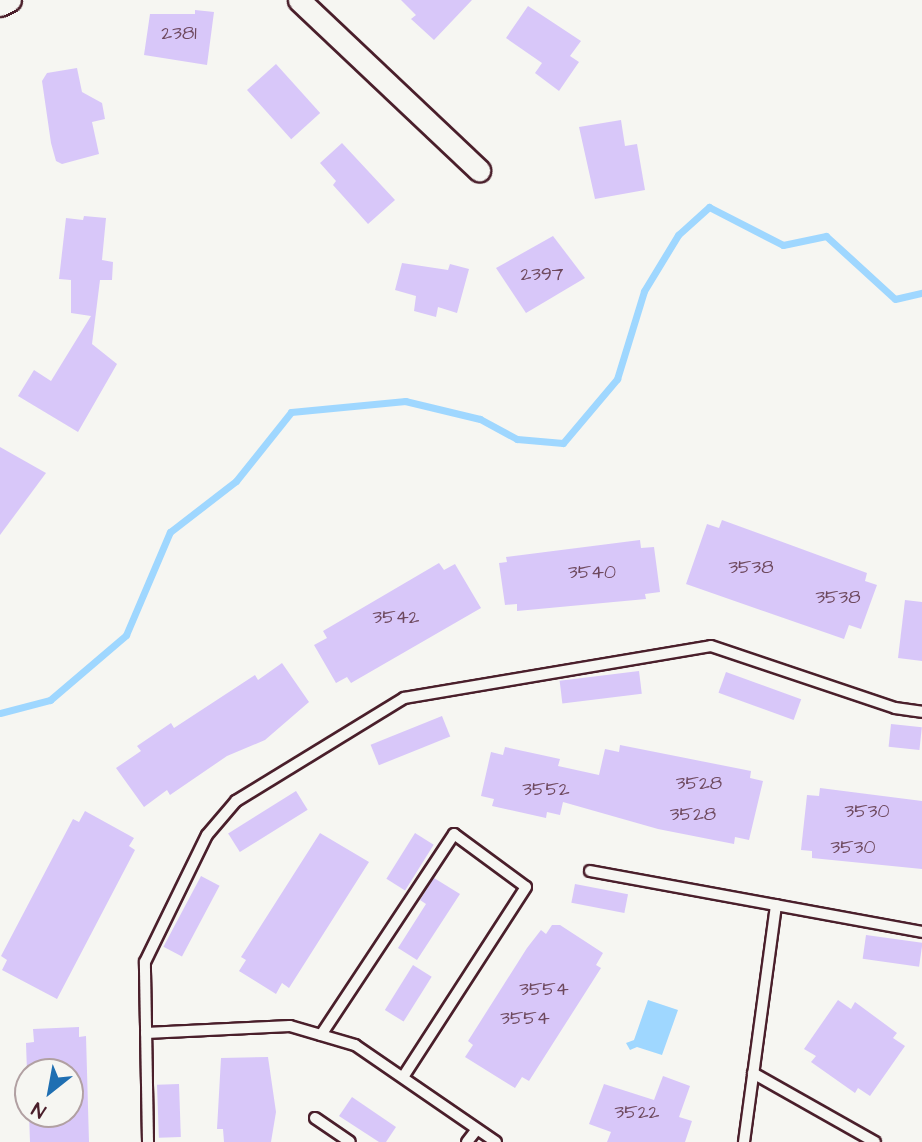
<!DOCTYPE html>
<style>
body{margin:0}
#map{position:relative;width:922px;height:1142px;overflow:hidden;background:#f6f6f2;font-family:"Architects Daughter",sans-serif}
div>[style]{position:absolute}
.water>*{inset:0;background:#9fd7ff}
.stream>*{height:7px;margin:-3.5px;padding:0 3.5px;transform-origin:3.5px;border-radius:3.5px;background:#9fd7ff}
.building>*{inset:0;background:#d8c7f9;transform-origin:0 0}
.roads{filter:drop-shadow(2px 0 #4a1f2b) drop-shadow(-2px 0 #4a1f2b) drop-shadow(0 2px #4a1f2b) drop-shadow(0 -2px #4a1f2b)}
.lane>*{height:10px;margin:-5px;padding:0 5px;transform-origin:5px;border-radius:5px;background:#f6f6f2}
.street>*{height:21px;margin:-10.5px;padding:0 10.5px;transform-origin:10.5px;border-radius:10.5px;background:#f6f6f2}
span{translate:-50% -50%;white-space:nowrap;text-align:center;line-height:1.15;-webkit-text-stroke:6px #f6f6f2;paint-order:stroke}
.number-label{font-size:19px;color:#6e495e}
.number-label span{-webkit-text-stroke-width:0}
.north{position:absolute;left:14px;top:1058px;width:70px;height:70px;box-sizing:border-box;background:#f6f6f2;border:2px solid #b1a0a2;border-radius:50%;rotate:211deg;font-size:19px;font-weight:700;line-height:28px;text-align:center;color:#4a1f2b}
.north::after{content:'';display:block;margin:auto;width:24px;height:32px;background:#1f6fb2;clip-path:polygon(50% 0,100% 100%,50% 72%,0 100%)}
</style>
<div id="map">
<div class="water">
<i style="clip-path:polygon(648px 1000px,678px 1010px,662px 1055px,637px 1047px,630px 1050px,626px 1043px,634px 1040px)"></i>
</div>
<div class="stream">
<i style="left:0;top:713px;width:52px;rotate:-14.6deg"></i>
<i style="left:50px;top:700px;width:100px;rotate:-40.5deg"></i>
<i style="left:126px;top:635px;width:112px;rotate:-66.9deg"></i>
<i style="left:170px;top:532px;width:83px;rotate:-37.7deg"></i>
<i style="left:236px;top:481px;width:88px;rotate:-51.4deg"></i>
<i style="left:291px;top:412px;width:115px;rotate:-5.5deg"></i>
<i style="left:405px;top:401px;width:77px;rotate:13.5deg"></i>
<i style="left:480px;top:419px;width:42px;rotate:28.4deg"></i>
<i style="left:517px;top:439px;width:46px;rotate:5deg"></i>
<i style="left:563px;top:443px;width:84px;rotate:-49.8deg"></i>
<i style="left:617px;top:379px;width:92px;rotate:-72.9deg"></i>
<i style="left:644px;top:291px;width:66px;rotate:-58.7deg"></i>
<i style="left:678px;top:235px;width:42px;rotate:-42.1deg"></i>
<i style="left:709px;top:207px;width:83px;rotate:27.2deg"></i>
<i style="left:783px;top:245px;width:44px;rotate:-11.8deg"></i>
<i style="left:826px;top:236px;width:93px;rotate:42.4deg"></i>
<i style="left:895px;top:299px;width:28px;rotate:-13deg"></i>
</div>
<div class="building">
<i style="clip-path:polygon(401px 0,472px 0,434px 40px,411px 19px,416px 15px)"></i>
<i style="clip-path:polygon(528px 6px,581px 41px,570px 56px,579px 62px,559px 91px,535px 73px,542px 63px,506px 38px)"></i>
<i style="clip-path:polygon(195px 10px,214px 12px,207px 65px,144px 55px,150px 14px,195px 14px)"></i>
<i style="left:276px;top:64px;width:66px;height:39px;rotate:48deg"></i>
<i style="clip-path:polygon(77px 68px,82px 92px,102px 103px,105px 119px,92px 122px,99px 154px,62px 164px,56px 161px,51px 143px,42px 81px,47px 73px)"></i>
<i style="clip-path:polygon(621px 120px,625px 146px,637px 144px,645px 190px,595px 199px,579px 127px)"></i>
<i style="clip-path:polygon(342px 143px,395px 200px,368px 224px,333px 185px,336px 181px,320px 163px)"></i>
<i style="clip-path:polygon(84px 216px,106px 218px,102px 260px,113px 262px,112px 280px,100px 280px,92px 344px,117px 364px,78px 432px,18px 396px,34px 370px,51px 381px,91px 316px,71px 313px,71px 280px,59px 279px,66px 218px,83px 220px)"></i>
<i style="clip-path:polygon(553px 236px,585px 278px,526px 313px,496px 268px)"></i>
<i style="clip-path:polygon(402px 263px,448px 270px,450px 264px,469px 269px,457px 313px,438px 307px,436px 317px,414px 311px,416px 296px,395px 290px)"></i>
<i style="clip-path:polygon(0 447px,46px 473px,0 535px)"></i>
<i style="clip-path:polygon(722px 520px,867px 573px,865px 581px,877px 585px,861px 629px,849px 625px,844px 639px,686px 584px,707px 524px,719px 528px)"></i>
<i style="clip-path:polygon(640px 540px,641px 548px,654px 547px,660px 592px,645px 594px,646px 599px,517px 611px,517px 604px,505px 605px,499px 563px,507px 562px,506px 557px)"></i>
<i style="clip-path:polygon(439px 563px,444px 570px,455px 564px,481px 608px,351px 683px,347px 677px,336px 683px,314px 645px,327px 638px,323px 631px)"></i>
<i style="clip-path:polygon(905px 600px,922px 602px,922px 661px,898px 658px)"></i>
<i style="clip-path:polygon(282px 663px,309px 702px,265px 740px,227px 756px,170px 795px,167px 790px,144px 807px,116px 768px,141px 751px,137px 746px,171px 723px,174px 728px,255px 675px,258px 680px)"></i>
<i style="left:639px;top:671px;width:23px;height:80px;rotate:83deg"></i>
<i style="left:726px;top:672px;width:80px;height:22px;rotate:20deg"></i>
<i style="left:442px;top:716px;width:22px;height:77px;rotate:68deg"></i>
<i style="left:891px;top:724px;width:31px;height:23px;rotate:6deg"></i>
<i style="clip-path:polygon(620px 745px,751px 771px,750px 778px,763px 781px,749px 840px,735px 837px,734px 844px,658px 829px,563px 802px,560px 815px,547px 812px,546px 818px,492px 806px,494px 799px,481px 796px,491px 752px,503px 755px,505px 747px,537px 754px,560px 759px,558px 766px,599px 775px,605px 749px,619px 752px)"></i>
<i style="clip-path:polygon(820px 788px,922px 801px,922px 869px,812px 858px,812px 851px,801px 850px,807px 795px,819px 796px)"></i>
<i style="left:296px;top:791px;width:22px;height:80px;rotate:58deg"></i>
<i style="clip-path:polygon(85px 811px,134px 838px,129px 846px,135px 850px,57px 999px,2px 970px,7px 960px,1px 956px,73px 819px,79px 822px)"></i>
<i style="clip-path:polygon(320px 833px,369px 862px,289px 988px,282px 983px,276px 994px,239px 971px,246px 960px,241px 957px)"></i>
<i style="left:415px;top:833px;width:22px;height:54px;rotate:32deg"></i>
<i style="left:201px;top:876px;width:21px;height:80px;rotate:28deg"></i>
<i style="clip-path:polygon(434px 878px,460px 894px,417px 960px,398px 948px,426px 904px,420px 900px)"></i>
<i style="left:575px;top:884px;width:54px;height:19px;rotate:11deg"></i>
<i style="clip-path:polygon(552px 925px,560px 925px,603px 953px,596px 965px,601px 968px,529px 1081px,522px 1077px,515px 1088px,465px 1057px,473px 1045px,468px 1041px,527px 948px,541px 930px,546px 934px)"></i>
<i style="left:866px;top:935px;width:57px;height:24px;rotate:8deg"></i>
<i style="left:413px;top:965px;width:22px;height:53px;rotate:32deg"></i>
<i style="clip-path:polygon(838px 1000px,851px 1009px,855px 1002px,897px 1033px,893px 1038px,905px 1046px,870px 1096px,858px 1088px,855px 1093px,811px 1062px,816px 1056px,804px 1049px)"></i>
<i style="clip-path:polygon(79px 1027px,79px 1037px,86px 1036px,89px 1142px,30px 1142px,29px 1114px,70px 1114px,70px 1072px,27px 1072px,26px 1043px,34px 1042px,33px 1029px)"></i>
<i style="clip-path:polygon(268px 1057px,276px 1112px,271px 1142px,224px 1142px,223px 1129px,217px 1129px,221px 1058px)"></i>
<i style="clip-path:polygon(663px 1076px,690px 1086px,679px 1117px,692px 1121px,685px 1142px,607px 1142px,611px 1132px,589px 1124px,604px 1084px,654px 1100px)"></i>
<i style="left:179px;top:1084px;width:53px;height:22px;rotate:88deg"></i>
<i style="clip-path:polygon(352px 1097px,396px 1127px,386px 1142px,379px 1142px,339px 1116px)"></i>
</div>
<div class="roads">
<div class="lane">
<i style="left:590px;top:871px;width:338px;rotate:10.4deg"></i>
<i style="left:146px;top:1033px;width:144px;rotate:-2.8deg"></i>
<i style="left:290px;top:1026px;width:68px;rotate:16.3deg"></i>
<i style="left:355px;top:1045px;width:171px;rotate:34.5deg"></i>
<i style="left:321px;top:1035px;width:241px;rotate:-56.5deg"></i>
<i style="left:454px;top:834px;width:89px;rotate:36.4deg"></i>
<i style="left:526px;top:887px;width:226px;rotate:122.9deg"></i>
<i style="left:753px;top:1073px;width:140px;rotate:29.5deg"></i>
<i style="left:315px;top:1118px;width:42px;rotate:34.4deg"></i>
<i style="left:148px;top:1142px;width:180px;rotate:-91deg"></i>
<i style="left:145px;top:962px;width:141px;rotate:-64deg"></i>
<i style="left:207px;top:835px;width:45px;rotate:-49.5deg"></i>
<i style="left:236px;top:801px;width:197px;rotate:-31.5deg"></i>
<i style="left:404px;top:698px;width:311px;rotate:-9.6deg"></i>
<i style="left:711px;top:646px;width:194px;rotate:18.6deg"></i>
<i style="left:895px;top:708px;width:27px;rotate:8deg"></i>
<i style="left:467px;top:1142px;width:16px;rotate:-52deg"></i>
<i style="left:744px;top:1142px;width:239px;rotate:-82.3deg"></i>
</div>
<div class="street">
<i style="left:299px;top:0;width:248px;rotate:43.4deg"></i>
<i style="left:0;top:5px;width:11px;rotate:-27deg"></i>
</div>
</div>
<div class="number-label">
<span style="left:179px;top:34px">2381</span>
<span style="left:542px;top:275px">2397</span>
<span style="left:751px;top:568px">3538</span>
<span style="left:592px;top:573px">3540</span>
<span style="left:838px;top:598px">3538</span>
<span style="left:396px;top:618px">3542</span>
<span style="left:699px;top:784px">3528</span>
<span style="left:546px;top:790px">3552</span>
<span style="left:867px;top:812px">3530</span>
<span style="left:693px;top:815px">3528</span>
<span style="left:853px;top:848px">3530</span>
<span style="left:544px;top:990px">3554</span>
<span style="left:525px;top:1019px">3554</span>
<span style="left:637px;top:1113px">3522</span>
</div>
<div class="north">N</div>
</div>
